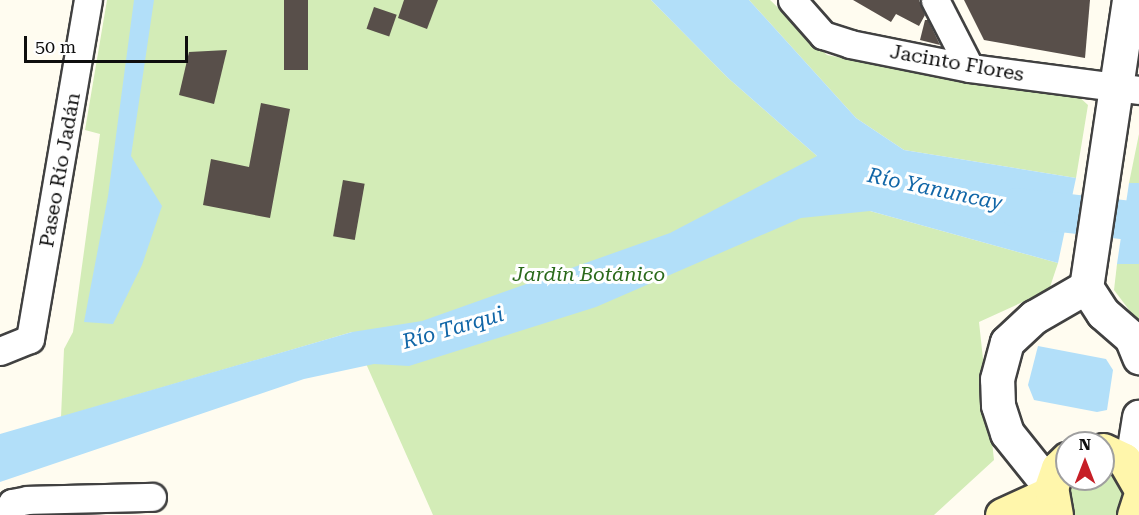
<!DOCTYPE html>
<meta charset="utf-8">
<style>
body{margin:0}
#map{position:relative;width:1139px;height:515px;overflow:hidden;background:#fffcf0;font-family:"Roboto Serif",serif}
div>[style]{position:absolute}
.green>*{inset:0;background:#d3ecb7}
.water>*{inset:0;background:#b2dff9}
.river>*{height:39px;margin:-19.5px;padding:0 19.5px;transform-origin:19.5px;border-radius:19.5px;background:#b2dff9}
.building>*{inset:0;background:#584f4a;transform-origin:0 0}
.roads{filter:drop-shadow(2px 0 #414141) drop-shadow(-2px 0 #414141) drop-shadow(0 2px #414141) drop-shadow(0 -2px #414141)}
.minor>*{height:27px;margin:-13.5px;padding:0 13.5px;transform-origin:13.5px;border-radius:13.5px;background:#fff}
.tertiary>*{height:33px;margin:-16.5px;padding:0 16.5px;transform-origin:16.5px;border-radius:16.5px;background:#fff}
.secondary>*{height:33px;margin:-16.5px;padding:0 16.5px;transform-origin:16.5px;border-radius:16.5px;background:#fff6ab}
span{translate:-50% -50%;white-space:nowrap;text-align:center;line-height:1.15;-webkit-text-stroke:6px #fff;paint-order:stroke}
.street-label{font-size:20px;color:#0e0e0e}
.park-label{font-size:20px;color:#2b6a1b;font-style:italic}
.water-label{font-size:21px;color:#1166a7;font-style:italic}
.north{position:absolute;left:1055px;top:431px;width:60px;height:60px;box-sizing:border-box;background:#fff;border:2px solid #9f9f9f;border-radius:50%;rotate:0deg;font-size:16px;font-weight:700;line-height:24px;text-align:center;color:#0e0e0e}
.north::after{content:'';display:block;margin:auto;width:21px;height:27px;background:#c61f27;clip-path:polygon(50% 0,100% 100%,50% 72%,0 100%)}
.scale{position:absolute;left:24px;top:36px;width:164px;height:27px;box-sizing:border-box;border:3px solid #0e0e0e;border-top:0;padding-left:8px;font-size:18px;line-height:21px;white-space:nowrap;color:#0e0e0e;-webkit-text-stroke:4px #fff;paint-order:stroke}
</style>
<div id="map">
<div class="green">
<i style="clip-path:polygon(107px 0,651px 0,728px 78px,817px 156px,870px 211px,1058px 263px,1049px 290px,979px 322px,994px 460px,934px 515px,433px 515px,352px 332px,61px 417px,64px 349px,73px 332px,100px 134px,85px 130px)"></i>
<i style="clip-path:polygon(749px 0,770px 0,827px 55px,919px 73px,1077px 95px,1088px 105px,1076px 178px,904px 150px,856px 118px)"></i>
<i style="clip-path:polygon(1139px 134px,1139px 183px,1129px 183px)"></i>
<i style="clip-path:polygon(1117px 264px,1139px 264px,1139px 323px,1114px 290px)"></i>
<i style="clip-path:polygon(1103px 466px,1115px 472px,1125px 489px,1122px 509px,1117px 515px,1072px 515px,1065px 486px,1069px 479px,1103px 479px)"></i>
</div>
<div class="water">
<i style="clip-path:polygon(134px 0,154px 0,131px 156px,162px 206px,142px 265px,113px 324px,84px 322px,108px 196px)"></i>
<i style="clip-path:polygon(651px 0,749px 0,856px 118px,904px 150px,1076px 178px,1058px 263px,870px 211px,801px 218px,596px 307px,409px 366px,374px 364px,304px 379px,0 482px,0 434px,352px 332px,422px 321px,670px 233px,817px 156px,728px 78px)"></i>
<i style="clip-path:polygon(1129px 183px,1139px 183px,1139px 264px,1117px 264px)"></i>
<i style="clip-path:polygon(1038px 346px,1106px 359px,1113px 370px,1107px 410px,1097px 412px,1034px 400px,1028px 385px)"></i>
</div>
<div class="river">
<i style="left:1016px;top:207px;width:124px;rotate:6.5deg"></i>
</div>
<div class="building">
<i style="left:284px;top:0;width:24px;height:70px"></i>
<i style="clip-path:polygon(404px 0,438px 0,427px 29px,398px 18px)"></i>
<i style="clip-path:polygon(853px 0,919px 0,925px 15px,919px 26px,896px 14px,891px 22px)"></i>
<i style="clip-path:polygon(964px 0,1090px 0,1085px 58px,984px 40px)"></i>
<i style="left:374px;top:7px;width:24px;height:23px;rotate:19deg"></i>
<i style="clip-path:polygon(925px 20px,928px 20px,940px 45px,920px 40px)"></i>
<i style="clip-path:polygon(227px 50px,214px 104px,179px 95px,189px 52px)"></i>
<i style="clip-path:polygon(261px 103px,290px 109px,270px 218px,203px 205px,211px 159px,249px 167px)"></i>
<i style="left:343px;top:180px;width:22px;height:57px;rotate:10deg"></i>
</div>
<div class="roads">
<div class="minor">
<i style="left:792px;top:0;width:47px;rotate:48.5deg"></i>
<i style="left:823px;top:35px;width:28px;rotate:18deg"></i>
<i style="left:850px;top:44px;width:122px;rotate:11.3deg"></i>
<i style="left:970px;top:68px;width:170px;rotate:7.4deg"></i>
<i style="left:935px;top:0;width:76px;rotate:62.8deg"></i>
<i style="left:0;top:351px;width:32px;rotate:-22deg"></i>
<i style="left:30px;top:339px;width:344px;rotate:-80.3deg"></i>
<i style="left:7px;top:515px;width:13px;rotate:-67deg"></i>
<i style="left:12px;top:503px;width:15px;rotate:-11deg"></i>
<i style="left:27px;top:500px;width:125px;rotate:-1.4deg"></i>
</div>
<div class="tertiary">
<i style="left:1129px;top:0;width:290px;rotate:98.5deg"></i>
<i style="left:1086px;top:287px;width:31px;rotate:57deg"></i>
<i style="left:1103px;top:313px;width:37px;rotate:41deg"></i>
<i style="left:1131px;top:337px;width:22px;rotate:68deg"></i>
<i style="left:1131px;top:467px;width:51px;rotate:-80.9deg"></i>
<i style="left:1051px;top:488px;width:70px;rotate:-128.7deg"></i>
<i style="left:1007px;top:433px;width:29px;rotate:-108deg"></i>
<i style="left:998px;top:405px;width:26px;rotate:-92deg"></i>
<i style="left:997px;top:379px;width:38px;rotate:-75deg"></i>
<i style="left:1007px;top:342px;width:37px;rotate:-43deg"></i>
<i style="left:1034px;top:317px;width:60px;rotate:-30deg"></i>
</div>
<div class="secondary">
<i style="left:1103px;top:450px;width:23px;rotate:25deg"></i>
<i style="left:1124px;top:460px;width:30px;rotate:60deg"></i>
<i style="left:1002px;top:515px;width:53px;rotate:-24.6deg"></i>
<i style="left:1056px;top:515px;width:27px;rotate:-100deg"></i>
<i style="left:1051px;top:488px;width:21px;rotate:-71deg"></i>
<i style="left:1058px;top:468px;width:13px;rotate:-45deg"></i>
<i style="left:1134px;top:515px;width:16px;rotate:-72deg"></i>
</div>
</div>
<div class="street-label">
<span style="left:957px;top:63px;rotate:10deg">Jacinto Flores</span>
<span style="left:60px;top:170px;rotate:-80deg">Paseo Río Jadán</span>
</div>
<div class="park-label">
<span style="left:589px;top:274px">Jardín Botánico</span>
</div>
<div class="water-label">
<span style="left:935px;top:189px;rotate:12deg">Río Yanuncay</span>
<span style="left:453px;top:328px;rotate:-16deg">Río Tarqui</span>
</div>
<div class="north">N</div>
<div class="scale">50 m</div>
</div>
